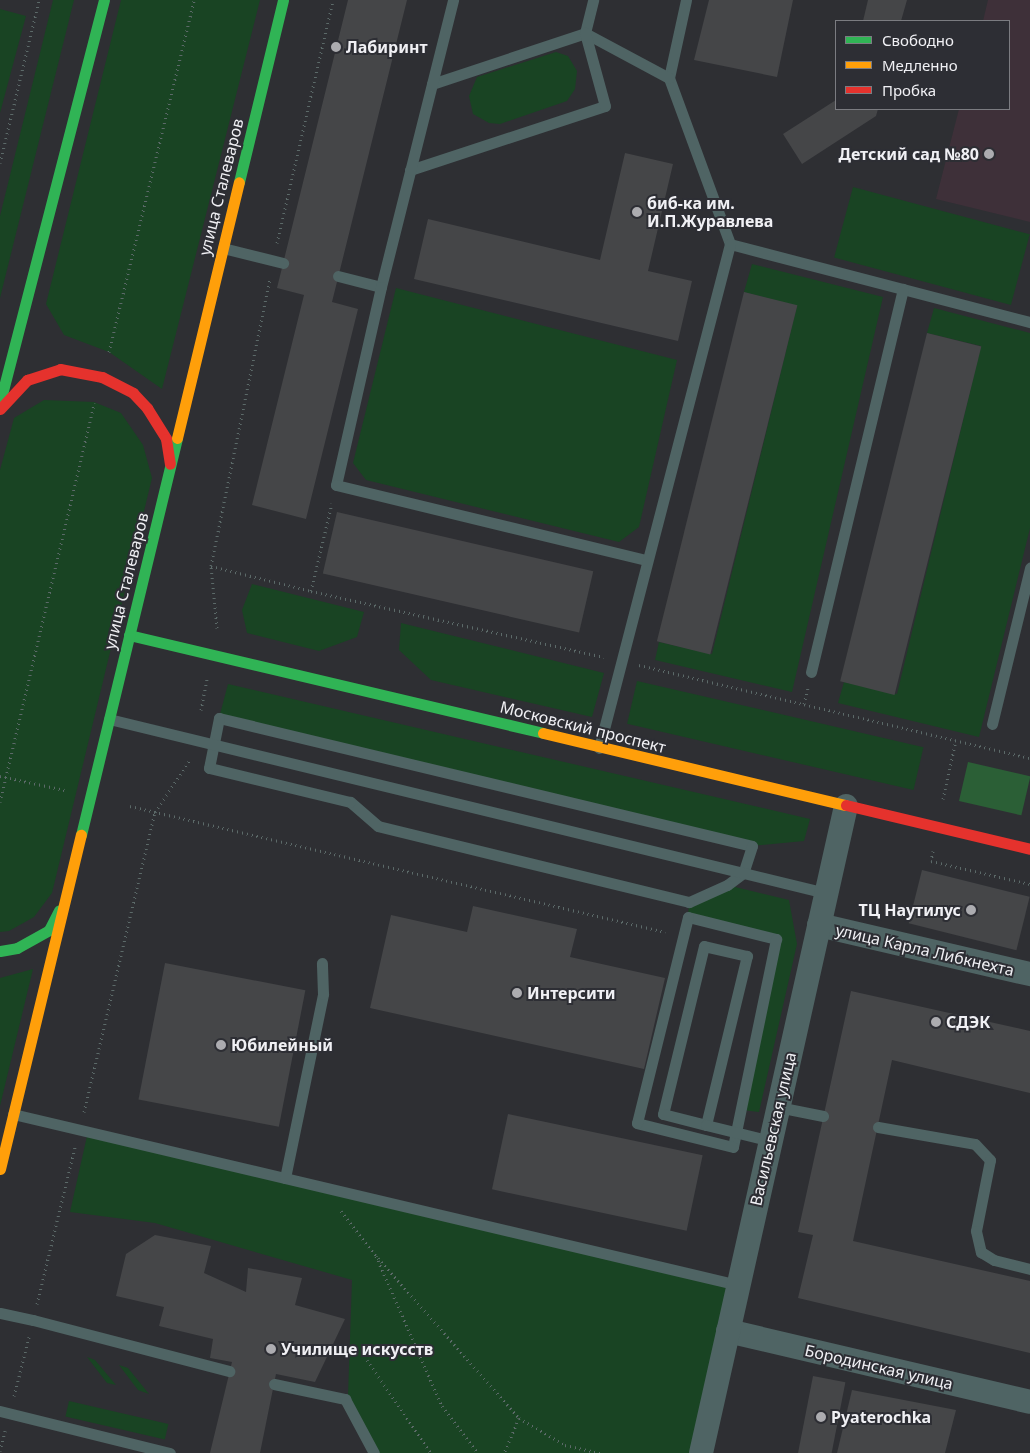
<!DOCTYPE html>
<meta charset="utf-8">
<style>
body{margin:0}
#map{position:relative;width:1030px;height:1453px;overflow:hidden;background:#2e2f33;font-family:"Noto Sans",sans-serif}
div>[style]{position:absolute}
.education>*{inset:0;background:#3e3039}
.green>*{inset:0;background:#194423;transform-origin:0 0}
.forest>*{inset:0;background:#2b5f36;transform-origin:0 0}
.building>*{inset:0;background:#454648;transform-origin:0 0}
.path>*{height:3px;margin-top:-1.5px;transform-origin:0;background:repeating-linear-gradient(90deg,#5c6a69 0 1px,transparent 0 5px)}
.lane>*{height:11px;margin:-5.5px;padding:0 5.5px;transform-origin:5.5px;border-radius:5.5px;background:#4f6464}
.street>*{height:24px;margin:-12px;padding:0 12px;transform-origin:12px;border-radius:12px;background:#4f6464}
.fast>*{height:11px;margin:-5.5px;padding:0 5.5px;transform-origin:5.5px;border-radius:5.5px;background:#30b455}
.slow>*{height:11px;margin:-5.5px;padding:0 5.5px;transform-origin:5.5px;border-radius:5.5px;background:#ff9f0a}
.jam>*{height:11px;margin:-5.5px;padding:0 5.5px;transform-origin:5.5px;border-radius:5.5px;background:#e5322d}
.dots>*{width:14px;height:14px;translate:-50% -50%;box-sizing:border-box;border:2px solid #2d2e34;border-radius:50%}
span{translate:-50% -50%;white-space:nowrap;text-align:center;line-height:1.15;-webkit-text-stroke:4px #2d2e34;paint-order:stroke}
.poi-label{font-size:16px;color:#f0f0f4;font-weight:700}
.left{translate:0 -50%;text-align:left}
.right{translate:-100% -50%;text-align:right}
.street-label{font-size:16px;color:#f0f0f4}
.legend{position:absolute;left:835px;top:20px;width:175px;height:90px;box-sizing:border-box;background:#2d2e34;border:1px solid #7b7c81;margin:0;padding:6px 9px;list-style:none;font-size:15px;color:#f0f0f4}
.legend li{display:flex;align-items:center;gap:10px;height:25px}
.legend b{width:25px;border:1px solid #7b7c81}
</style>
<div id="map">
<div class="education">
<i style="clip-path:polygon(988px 0,1030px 0,1030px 222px,936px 199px,959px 109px,1009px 109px,1009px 21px,983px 21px)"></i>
</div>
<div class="green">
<i style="clip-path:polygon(53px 0,74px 0,0 298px,0 216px)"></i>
<i style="clip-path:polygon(121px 0,260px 0,162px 389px,109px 352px,64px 335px,46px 304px)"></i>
<i style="clip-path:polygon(0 9px,26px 16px,0 113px)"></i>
<i style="clip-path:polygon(556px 52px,568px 56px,577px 71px,575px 89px,567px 101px,500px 124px,489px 123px,473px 114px,469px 96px,477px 77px)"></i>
<i style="left:853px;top:187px;width:183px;height:73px;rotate:15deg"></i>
<i style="clip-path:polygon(752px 264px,883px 297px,792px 692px,655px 660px,659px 642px,712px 654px,797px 306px,744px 292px)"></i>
<i style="clip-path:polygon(396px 288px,677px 360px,639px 527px,619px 542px,366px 480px,353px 463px)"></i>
<i style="clip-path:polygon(934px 308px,1030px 333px,1030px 528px,979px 737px,838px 703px,844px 682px,897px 694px,981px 346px,927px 333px)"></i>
<i style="clip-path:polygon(44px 400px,94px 402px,121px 413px,143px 445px,152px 478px,52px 893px,34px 917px,9px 931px,0 932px,0 470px,14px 418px)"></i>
<i style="clip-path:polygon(252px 584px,364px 612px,357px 637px,319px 651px,247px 633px,242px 610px)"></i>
<i style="clip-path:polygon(401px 623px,604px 673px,592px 717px,431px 680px,399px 650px)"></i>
<i style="left:637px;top:681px;width:294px;height:44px;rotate:13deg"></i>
<i style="clip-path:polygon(228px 684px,810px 819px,804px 841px,752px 846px,219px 718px)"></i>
<i style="clip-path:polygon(727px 885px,789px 900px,797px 944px,759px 1112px,742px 1110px,776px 939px,688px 917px,689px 902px)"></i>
<i style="clip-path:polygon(33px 969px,0 1106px,0 978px)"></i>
<i style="clip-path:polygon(87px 1136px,728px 1288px,692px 1453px,378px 1453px,348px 1396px,352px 1280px,155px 1223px,70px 1212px)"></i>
<i style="clip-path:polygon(87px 1357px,95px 1360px,116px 1385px,107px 1383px)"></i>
<i style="clip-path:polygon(119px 1365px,128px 1368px,149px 1394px,138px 1390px)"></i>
<i style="left:69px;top:1401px;width:102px;height:16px;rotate:13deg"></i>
</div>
<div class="forest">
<i style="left:968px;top:762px;width:64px;height:40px;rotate:13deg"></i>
</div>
<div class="building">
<i style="clip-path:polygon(348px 0,407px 0,332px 302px,358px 309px,306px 519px,252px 505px,304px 295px,277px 288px)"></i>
<i style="clip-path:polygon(709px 0,793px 0,777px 77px,694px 60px)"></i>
<i style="clip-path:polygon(868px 0,907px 0,901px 21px,863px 21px)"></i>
<i style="clip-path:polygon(836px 100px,836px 109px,878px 109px,876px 116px,802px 164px,783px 134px)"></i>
<i style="clip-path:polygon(625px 153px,673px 164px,648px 271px,692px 281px,678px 341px,414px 279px,428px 219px,600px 260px)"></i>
<i style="left:744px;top:292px;width:55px;height:360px;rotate:14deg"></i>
<i style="left:927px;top:333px;width:56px;height:359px;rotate:14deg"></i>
<i style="left:337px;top:512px;width:263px;height:63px;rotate:13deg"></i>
<i style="left:922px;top:870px;width:111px;height:55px;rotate:14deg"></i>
<i style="clip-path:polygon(473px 906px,577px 929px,570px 957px,665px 978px,644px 1069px,370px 1008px,391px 915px,467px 932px)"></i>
<i style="left:165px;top:963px;width:143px;height:139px;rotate:11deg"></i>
<i style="clip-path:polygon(851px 991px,1030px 1031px,1030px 1093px,892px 1060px,853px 1241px,1030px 1281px,1030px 1353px,798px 1298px,813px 1235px,798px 1232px)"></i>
<i style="left:508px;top:1114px;width:199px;height:77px;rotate:12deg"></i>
<i style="clip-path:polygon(155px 1235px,211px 1246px,204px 1273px,246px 1292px,248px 1268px,302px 1278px,295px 1305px,345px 1319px,315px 1382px,276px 1374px,260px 1453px,210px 1453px,232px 1362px,210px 1358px,213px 1339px,159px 1326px,164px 1307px,116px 1296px,126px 1254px)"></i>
<i style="left:813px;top:1376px;width:33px;height:79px;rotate:11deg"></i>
<i style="clip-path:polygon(852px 1390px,956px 1410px,945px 1453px,837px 1453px)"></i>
</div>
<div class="path">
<i style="left:0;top:163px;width:168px;rotate:-76.5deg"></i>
<i style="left:277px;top:243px;width:249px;rotate:-77deg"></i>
<i style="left:109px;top:352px;width:362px;rotate:-76.4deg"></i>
<i style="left:211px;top:566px;width:103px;rotate:14deg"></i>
<i style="left:311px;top:591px;width:300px;rotate:12.7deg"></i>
<i style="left:311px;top:591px;width:90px;rotate:-76.6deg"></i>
<i style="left:217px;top:628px;width:62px;rotate:-95.5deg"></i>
<i style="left:211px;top:566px;width:294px;rotate:-78.4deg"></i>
<i style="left:639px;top:665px;width:402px;rotate:13.4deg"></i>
<i style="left:804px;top:704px;width:16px;rotate:-76deg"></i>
<i style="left:201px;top:710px;width:32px;rotate:-79deg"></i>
<i style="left:0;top:776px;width:66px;rotate:12.3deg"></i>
<i style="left:943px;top:799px;width:60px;rotate:-77.6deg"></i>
<i style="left:0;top:802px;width:410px;rotate:-76.7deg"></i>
<i style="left:130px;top:806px;width:550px;rotate:13.25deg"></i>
<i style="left:933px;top:851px;width:10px;rotate:101deg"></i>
<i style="left:931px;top:861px;width:102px;rotate:13.1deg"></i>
<i style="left:84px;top:1112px;width:308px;rotate:-76.7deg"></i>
<i style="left:155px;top:812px;width:63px;rotate:-56.1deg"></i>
<i style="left:341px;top:1211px;width:57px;rotate:52.1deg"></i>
<i style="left:376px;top:1256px;width:164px;rotate:66.3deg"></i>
<i style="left:442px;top:1406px;width:59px;rotate:52.5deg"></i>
<i style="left:378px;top:1258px;width:213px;rotate:48.6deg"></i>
<i style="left:519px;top:1418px;width:38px;rotate:113deg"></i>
<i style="left:37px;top:1304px;width:162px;rotate:-76.4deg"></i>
<i style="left:367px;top:1360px;width:113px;rotate:55.5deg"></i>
<i style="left:14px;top:1396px;width:61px;rotate:-75.7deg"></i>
<i style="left:519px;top:1418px;width:53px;rotate:30.4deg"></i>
<i style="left:565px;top:1445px;width:37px;rotate:13deg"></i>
<i style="left:0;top:1451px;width:21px;rotate:-76deg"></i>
</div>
<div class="lane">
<i style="left:686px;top:0;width:80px;rotate:102.3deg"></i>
<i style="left:669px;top:78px;width:177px;rotate:69.8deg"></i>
<i style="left:730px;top:244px;width:310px;rotate:14.6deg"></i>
<i style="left:585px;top:33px;width:95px;rotate:28.2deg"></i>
<i style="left:432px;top:84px;width:161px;rotate:-18.4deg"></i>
<i style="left:585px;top:33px;width:34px;rotate:-76deg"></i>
<i style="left:410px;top:170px;width:205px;rotate:-18.2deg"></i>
<i style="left:605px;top:106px;width:76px;rotate:-105.3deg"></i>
<i style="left:223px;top:248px;width:62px;rotate:14deg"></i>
<i style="left:338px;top:276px;width:44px;rotate:14.3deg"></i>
<i style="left:381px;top:287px;width:296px;rotate:-75.9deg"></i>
<i style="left:381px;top:287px;width:203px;rotate:102.8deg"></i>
<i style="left:336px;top:485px;width:320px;rotate:13.6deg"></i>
<i style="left:811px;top:672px;width:394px;rotate:-76.5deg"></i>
<i style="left:219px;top:718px;width:548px;rotate:13.5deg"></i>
<i style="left:752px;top:846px;width:28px;rotate:108deg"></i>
<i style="left:743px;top:873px;width:20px;rotate:143deg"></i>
<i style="left:727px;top:885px;width:42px;rotate:155.9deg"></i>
<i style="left:689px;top:902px;width:320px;rotate:-166.3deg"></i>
<i style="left:378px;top:826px;width:37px;rotate:-139deg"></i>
<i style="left:350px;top:802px;width:145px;rotate:-166.4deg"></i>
<i style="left:209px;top:768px;width:51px;rotate:-78.7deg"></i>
<i style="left:109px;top:719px;width:738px;rotate:13.64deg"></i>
<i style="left:992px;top:724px;width:161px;rotate:-76.3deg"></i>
<i style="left:599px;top:748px;width:521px;rotate:-75.43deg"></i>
<i style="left:688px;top:917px;width:91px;rotate:14deg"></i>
<i style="left:776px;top:939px;width:212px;rotate:101.7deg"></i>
<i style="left:733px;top:1147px;width:99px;rotate:-166deg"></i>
<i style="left:637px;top:1123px;width:212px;rotate:-76.1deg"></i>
<i style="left:778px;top:1107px;width:46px;rotate:11.3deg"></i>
<i style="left:13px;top:1114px;width:745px;rotate:13.27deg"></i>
<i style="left:706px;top:1125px;width:174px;rotate:-76.4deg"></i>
<i style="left:747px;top:956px;width:44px;rotate:-166.9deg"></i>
<i style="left:704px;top:946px;width:173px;rotate:103.7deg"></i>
<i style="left:663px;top:1114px;width:44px;rotate:14.3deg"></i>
<i style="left:706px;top:1125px;width:67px;rotate:13.8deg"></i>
<i style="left:878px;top:1127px;width:98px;rotate:9.9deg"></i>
<i style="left:975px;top:1144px;width:22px;rotate:47deg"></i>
<i style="left:990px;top:1160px;width:72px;rotate:101.2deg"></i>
<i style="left:976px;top:1231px;width:22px;rotate:77deg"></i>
<i style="left:981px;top:1252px;width:15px;rotate:32deg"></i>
<i style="left:994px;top:1260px;width:37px;rotate:14deg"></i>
<i style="left:285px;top:1178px;width:188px;rotate:-78.3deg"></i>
<i style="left:323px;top:994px;width:31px;rotate:-92deg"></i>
<i style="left:0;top:1313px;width:34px;rotate:12deg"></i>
<i style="left:33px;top:1320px;width:203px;rotate:14.6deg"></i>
<i style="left:274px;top:1384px;width:73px;rotate:11.9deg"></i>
<i style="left:345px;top:1399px;width:61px;rotate:61.8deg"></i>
<i style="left:0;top:1411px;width:175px;rotate:13.9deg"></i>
</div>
<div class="street">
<i style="left:819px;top:925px;width:217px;rotate:13.1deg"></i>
<i style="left:728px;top:1331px;width:310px;rotate:13.2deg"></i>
<i style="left:701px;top:1453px;width:663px;rotate:-77.37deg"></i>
</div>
<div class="fast">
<i style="left:239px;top:182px;width:187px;rotate:-76.4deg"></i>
<i style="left:0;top:402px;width:415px;rotate:-75.5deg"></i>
<i style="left:129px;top:635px;width:425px;rotate:13.3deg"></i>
<i style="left:81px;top:835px;width:408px;rotate:-76.4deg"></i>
<i style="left:0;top:951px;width:17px;rotate:-10deg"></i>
<i style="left:17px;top:948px;width:37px;rotate:-29deg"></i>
<i style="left:49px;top:930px;width:22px;rotate:-63deg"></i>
</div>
<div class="slow">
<i style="left:177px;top:438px;width:263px;rotate:-76.4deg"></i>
<i style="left:543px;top:733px;width:311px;rotate:13.4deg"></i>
<i style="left:0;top:1169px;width:344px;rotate:-76.4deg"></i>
</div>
<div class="jam">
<i style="left:0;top:409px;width:40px;rotate:-47deg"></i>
<i style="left:27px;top:380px;width:35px;rotate:-18deg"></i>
<i style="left:60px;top:369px;width:43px;rotate:10.8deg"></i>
<i style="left:102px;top:377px;width:35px;rotate:27deg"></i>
<i style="left:133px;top:393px;width:21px;rotate:47deg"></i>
<i style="left:147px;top:408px;width:36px;rotate:58deg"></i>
<i style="left:166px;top:439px;width:25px;rotate:81deg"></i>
<i style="left:846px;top:805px;width:189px;rotate:13.4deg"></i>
</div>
<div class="dots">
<i style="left:336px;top:47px;background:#acacb0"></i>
<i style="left:989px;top:154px;background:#acacb0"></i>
<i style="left:637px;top:212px;background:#acacb0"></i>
<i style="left:971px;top:910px;background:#acacb0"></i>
<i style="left:517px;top:993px;background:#acacb0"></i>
<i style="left:936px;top:1022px;background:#acacb0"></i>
<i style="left:221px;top:1045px;background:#acacb0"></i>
<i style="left:271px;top:1349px;background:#acacb0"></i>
<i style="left:821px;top:1417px;background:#acacb0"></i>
</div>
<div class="poi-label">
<span class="left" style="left:346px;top:47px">Лабиринт</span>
<span class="right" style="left:979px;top:154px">Детский сад №80</span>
<span class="left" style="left:647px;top:212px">биб-ка им.<br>И.П.Журавлева</span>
<span class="right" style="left:961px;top:910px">ТЦ Наутилус</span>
<span class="left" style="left:527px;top:993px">Интерсити</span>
<span class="left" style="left:946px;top:1022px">СДЭК</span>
<span class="left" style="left:231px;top:1045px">Юбилейный</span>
<span class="left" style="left:281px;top:1349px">Училище искусств</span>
<span class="left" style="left:831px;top:1417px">Pyaterochka</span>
</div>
<div class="street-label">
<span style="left:221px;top:187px;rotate:-76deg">улица Сталеваров</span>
<span style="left:126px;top:581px;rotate:-76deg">улица Сталеваров</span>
<span style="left:583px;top:727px;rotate:14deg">Московский проспект</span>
<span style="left:925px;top:950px;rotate:13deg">улица Карла Либкнехта</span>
<span style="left:773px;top:1129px;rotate:-77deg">Васильевская улица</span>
<span style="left:879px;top:1367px;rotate:13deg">Бородинская улица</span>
</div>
<ul class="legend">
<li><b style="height:6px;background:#30b455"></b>Свободно</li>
<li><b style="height:6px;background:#ff9f0a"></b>Медленно</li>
<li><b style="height:6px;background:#e5322d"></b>Пробка</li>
</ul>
</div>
